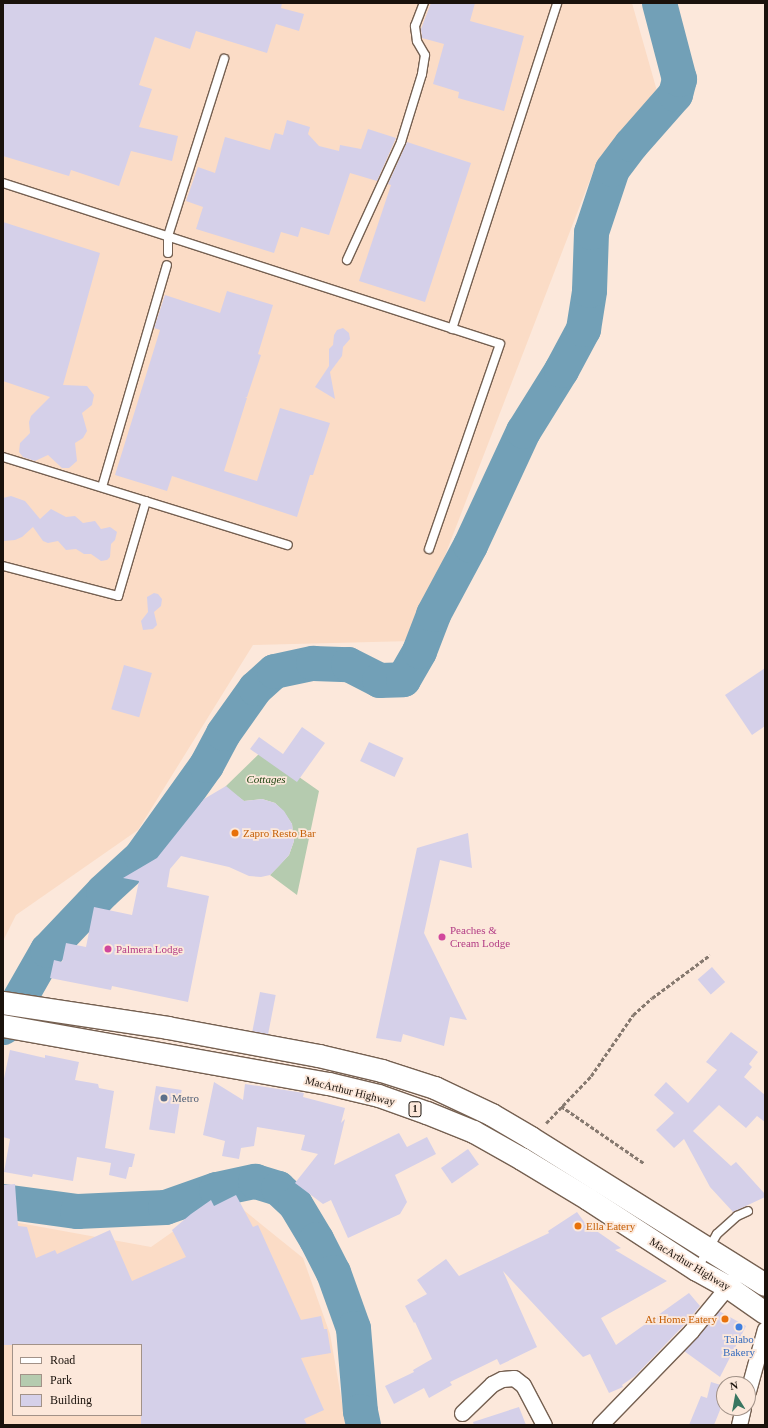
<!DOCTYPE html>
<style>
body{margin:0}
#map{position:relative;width:768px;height:1428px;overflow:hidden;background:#fce8db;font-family:Georgia,serif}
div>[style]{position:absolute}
.built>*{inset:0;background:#fbdcc6}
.green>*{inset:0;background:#b5cbaf}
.river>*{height:35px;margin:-17.5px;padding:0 17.5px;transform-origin:17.5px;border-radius:17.5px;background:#72a0b7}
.building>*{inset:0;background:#d5d0e9;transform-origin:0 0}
.path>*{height:2.5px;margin-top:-1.25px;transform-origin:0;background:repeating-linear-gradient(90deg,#86796f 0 4px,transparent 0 6px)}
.roads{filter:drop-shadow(1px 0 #756051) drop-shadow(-1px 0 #756051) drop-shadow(0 1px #756051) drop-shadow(0 -1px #756051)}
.lane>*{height:8px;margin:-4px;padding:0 4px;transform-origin:4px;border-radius:4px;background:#fff}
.street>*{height:15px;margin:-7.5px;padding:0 7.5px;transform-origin:7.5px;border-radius:7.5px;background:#fff}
.highway>*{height:22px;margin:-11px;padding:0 11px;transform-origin:11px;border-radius:11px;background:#fff}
.dots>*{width:11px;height:11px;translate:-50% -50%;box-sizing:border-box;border:2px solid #fce8db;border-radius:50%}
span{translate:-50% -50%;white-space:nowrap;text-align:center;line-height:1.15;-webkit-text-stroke:3.5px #fce8db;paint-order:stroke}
.shield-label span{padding:1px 3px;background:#fce8db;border:1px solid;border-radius:3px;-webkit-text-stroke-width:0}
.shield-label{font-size:10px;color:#1a120c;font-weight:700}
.park-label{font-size:11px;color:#1d4310;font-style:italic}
.food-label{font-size:11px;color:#c56008}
.left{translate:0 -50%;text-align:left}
.right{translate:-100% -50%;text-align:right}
.hotel-label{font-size:11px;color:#b23c85}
.street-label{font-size:11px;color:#1a120c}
.service-label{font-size:11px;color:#4e5e75}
.shop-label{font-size:11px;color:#366cbe}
.frame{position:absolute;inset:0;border:4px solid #1a120c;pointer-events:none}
.legend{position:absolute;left:12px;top:1344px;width:130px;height:72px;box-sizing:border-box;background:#fce8db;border:1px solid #a29288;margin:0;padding:5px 7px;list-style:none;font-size:12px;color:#1a120c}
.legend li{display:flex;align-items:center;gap:8px;height:20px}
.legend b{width:20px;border:1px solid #a29288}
.north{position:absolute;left:716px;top:1376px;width:40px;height:40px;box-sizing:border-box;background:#fce8db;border:1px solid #a29288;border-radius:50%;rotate:349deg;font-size:11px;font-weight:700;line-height:16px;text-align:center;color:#1a120c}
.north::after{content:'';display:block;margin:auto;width:14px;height:18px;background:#397661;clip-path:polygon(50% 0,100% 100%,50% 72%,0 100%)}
</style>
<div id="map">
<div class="built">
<i style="clip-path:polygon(3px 3px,632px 3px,657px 91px,596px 164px,412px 641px,253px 645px,138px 830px,16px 915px,3px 941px)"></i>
<i style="clip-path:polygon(evenodd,225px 1195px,303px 1258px,330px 1334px,346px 1425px,3px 1425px,3px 1220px,151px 1247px,225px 1195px,13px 1345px,141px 1345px,141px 1415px,13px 1415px,13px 1345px)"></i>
</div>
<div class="green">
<i style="clip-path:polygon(262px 751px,319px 791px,297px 895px,270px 875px,289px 855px,294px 841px,292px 824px,284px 812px,275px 803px,262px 799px,244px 801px,225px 787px)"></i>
</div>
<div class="river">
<i style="left:3px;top:1027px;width:89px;rotate:-60.3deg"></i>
<i style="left:47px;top:950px;width:81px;rotate:-46.5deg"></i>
<i style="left:103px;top:891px;width:52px;rotate:-42.6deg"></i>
<i style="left:141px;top:856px;width:112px;rotate:-54.5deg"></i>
<i style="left:206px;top:765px;width:36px;rotate:-62deg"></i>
<i style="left:223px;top:733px;width:55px;rotate:-54.6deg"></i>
<i style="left:255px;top:688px;width:25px;rotate:-42deg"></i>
<i style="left:274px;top:671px;width:40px;rotate:-12deg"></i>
<i style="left:313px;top:663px;width:35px;rotate:2deg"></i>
<i style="left:348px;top:664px;width:35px;rotate:27deg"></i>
<i style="left:379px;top:680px;width:24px;rotate:-2deg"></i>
<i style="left:403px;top:679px;width:32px;rotate:-60deg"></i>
<i style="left:419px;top:651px;width:40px;rotate:-69deg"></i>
<i style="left:433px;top:614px;width:78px;rotate:-61.8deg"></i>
<i style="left:470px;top:545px;width:126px;rotate:-65.1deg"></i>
<i style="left:523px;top:431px;width:72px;rotate:-58.1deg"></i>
<i style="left:561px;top:370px;width:47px;rotate:-61.8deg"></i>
<i style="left:583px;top:329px;width:39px;rotate:-81deg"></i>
<i style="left:589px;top:290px;width:58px;rotate:-88deg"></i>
<i style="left:591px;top:232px;width:66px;rotate:-71.6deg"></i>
<i style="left:612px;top:169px;width:31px;rotate:-53deg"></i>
<i style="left:631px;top:144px;width:67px;rotate:-48.7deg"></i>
<i style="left:675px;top:94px;width:16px;rotate:-75deg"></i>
<i style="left:679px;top:79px;width:79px;rotate:-104.7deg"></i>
<i style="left:3px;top:1201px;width:75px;rotate:7.7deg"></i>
<i style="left:77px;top:1211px;width:88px;rotate:-2.6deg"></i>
<i style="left:165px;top:1207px;width:54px;rotate:-19.4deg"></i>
<i style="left:216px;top:1189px;width:40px;rotate:-12deg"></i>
<i style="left:255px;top:1181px;width:24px;rotate:17deg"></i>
<i style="left:278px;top:1188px;width:23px;rotate:43deg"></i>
<i style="left:295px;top:1204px;width:41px;rotate:59deg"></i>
<i style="left:316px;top:1239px;width:37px;rotate:63deg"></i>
<i style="left:333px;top:1272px;width:59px;rotate:70.3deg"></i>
<i style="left:353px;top:1328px;width:83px;rotate:85.2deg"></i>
<i style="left:360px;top:1411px;width:14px;rotate:78deg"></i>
</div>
<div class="building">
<i style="clip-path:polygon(3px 3px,282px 3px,281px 8px,304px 14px,299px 31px,276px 24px,267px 53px,196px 31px,190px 49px,155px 37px,139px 85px,152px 89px,139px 127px,178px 136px,172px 161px,131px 151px,119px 186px,71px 170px,69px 176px,3px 156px)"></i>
<i style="clip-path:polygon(431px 3px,475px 3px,470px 21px,524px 36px,504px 111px,458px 98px,459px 92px,433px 84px,444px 44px,422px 38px,421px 29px)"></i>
<i style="clip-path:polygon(287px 120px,310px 127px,308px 134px,319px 146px,339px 151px,340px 145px,361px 149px,368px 129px,396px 138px,377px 181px,350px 173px,329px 235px,301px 227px,298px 237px,281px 232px,274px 253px,196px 229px,203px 207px,186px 201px,198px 167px,215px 173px,225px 137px,270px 150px,275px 133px,283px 135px)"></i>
<i style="clip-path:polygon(407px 142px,471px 163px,425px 302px,359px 281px,391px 185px,388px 184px)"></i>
<i style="clip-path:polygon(3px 222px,100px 253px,63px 385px,87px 386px,94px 395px,92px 405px,82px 413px,87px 431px,83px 438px,75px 443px,77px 461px,69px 468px,62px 468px,48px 455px,35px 461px,23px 457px,19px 452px,20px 443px,30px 433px,29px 422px,31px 416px,50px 397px,3px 381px)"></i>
<i style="clip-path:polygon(227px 291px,273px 305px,258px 354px,261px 355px,247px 397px,245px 397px,247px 398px,224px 471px,257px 481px,280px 408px,330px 423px,313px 475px,310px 475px,297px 517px,172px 476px,167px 491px,115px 475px,160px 330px,154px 328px,165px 295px,220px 313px)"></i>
<i style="clip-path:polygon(343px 328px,349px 333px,350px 339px,343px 347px,342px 356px,330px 372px,335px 399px,315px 387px,329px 366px,329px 349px,333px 345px,334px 335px,337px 330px)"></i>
<i style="clip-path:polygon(11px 496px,25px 501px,40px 519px,51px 509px,66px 517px,75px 516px,83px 523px,95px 521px,101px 529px,110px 527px,113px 529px,117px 532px,115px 540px,111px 544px,110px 557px,107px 560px,101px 561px,91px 554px,84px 554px,76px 549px,66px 550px,58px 541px,48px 543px,43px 541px,33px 527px,22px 537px,15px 540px,3px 541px,3px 498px)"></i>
<i style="clip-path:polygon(154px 593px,158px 594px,162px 599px,161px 606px,154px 612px,157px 625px,153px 629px,143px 630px,141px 621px,148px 612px,147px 597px)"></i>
<i style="left:124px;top:665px;width:29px;height:46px;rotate:16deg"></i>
<i style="clip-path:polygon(765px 668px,765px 726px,752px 735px,725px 695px)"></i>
<i style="clip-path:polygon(302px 727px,325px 743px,297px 782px,250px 749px,259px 737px,283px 754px)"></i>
<i style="left:369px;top:742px;width:38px;height:21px;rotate:25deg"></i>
<i style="clip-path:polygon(226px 786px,244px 801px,262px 799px,275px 803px,284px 811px,292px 824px,294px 841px,289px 855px,279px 866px,270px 875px,261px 877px,249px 876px,229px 867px,181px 856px,170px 869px,167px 887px,209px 896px,188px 1002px,112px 986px,111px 990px,50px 978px,54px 960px,62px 962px,66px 943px,86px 947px,94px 907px,132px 915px,139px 881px,123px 878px,157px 858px,204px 799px)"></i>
<i style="clip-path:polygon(468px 833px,472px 868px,440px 860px,424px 933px,467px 1020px,450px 1017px,444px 1046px,403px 1034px,401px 1042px,376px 1038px,417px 848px)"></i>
<i style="left:712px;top:967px;width:20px;height:19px;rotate:49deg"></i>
<i style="left:260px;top:992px;width:16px;height:40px;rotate:11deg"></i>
<i style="clip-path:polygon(731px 1032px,758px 1052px,749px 1064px,752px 1067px,744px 1077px,765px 1095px,765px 1122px,757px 1116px,746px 1128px,719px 1105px,693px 1131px,731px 1166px,736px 1162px,765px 1194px,765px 1197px,733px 1212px,710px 1187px,684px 1139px,674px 1148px,656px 1130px,674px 1113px,654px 1095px,666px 1082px,688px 1103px,717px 1070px,706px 1062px)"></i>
<i style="clip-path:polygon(10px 1050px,45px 1058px,45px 1055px,79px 1062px,75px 1080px,98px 1084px,99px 1088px,114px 1091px,105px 1148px,135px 1154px,132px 1167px,129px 1167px,126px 1179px,109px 1175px,111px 1163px,77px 1157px,73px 1181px,33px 1174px,32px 1177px,4px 1172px,10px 1139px,3px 1137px,3px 1083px)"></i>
<i style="clip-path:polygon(214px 1082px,243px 1100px,245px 1084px,304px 1093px,303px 1097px,345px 1108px,341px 1123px,345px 1119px,334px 1165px,399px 1133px,407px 1147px,427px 1137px,436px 1154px,395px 1175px,407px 1202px,400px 1214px,348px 1238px,331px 1200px,323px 1204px,295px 1183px,318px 1154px,301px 1150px,305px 1135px,257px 1127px,254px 1146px,241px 1148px,239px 1159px,222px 1156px,225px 1141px,203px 1135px)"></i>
<i style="left:156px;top:1086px;width:26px;height:44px;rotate:9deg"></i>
<i style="left:468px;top:1149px;width:19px;height:33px;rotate:55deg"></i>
<i style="clip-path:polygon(15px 1184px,18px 1226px,27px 1227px,36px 1258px,55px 1250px,57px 1254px,110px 1230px,132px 1281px,186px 1257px,172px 1230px,191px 1214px,211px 1200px,214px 1206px,236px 1195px,253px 1227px,258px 1225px,301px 1320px,321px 1316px,324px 1329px,327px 1329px,331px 1353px,301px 1358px,324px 1410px,304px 1419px,307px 1425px,141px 1425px,141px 1345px,3px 1345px,3px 1185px)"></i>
<i style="clip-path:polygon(577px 1212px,585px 1223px,621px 1248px,615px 1250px,667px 1281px,601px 1318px,616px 1345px,689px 1293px,700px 1306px,684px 1325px,635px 1376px,622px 1385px,623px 1387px,609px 1393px,590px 1354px,583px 1357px,503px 1271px,537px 1347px,500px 1365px,497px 1359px,450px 1382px,452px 1385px,429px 1398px,424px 1388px,394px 1404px,385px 1386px,414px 1372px,413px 1370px,432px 1359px,415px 1322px,414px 1323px,405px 1306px,427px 1294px,417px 1280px,446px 1259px,459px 1276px,549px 1233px,548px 1231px)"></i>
<i style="clip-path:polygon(719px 1311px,746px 1326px,720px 1377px,684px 1351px)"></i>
<i style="clip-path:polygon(711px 1382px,724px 1386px,720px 1410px,714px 1425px,689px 1425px,701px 1396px,707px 1398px)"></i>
<i style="clip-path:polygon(519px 1407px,526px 1425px,474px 1425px,473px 1422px)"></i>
</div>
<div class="path">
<i style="left:561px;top:1106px;width:101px;rotate:34.5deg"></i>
<i style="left:546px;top:1123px;width:65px;rotate:-46.2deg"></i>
<i style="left:591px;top:1076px;width:74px;rotate:-55.5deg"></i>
<i style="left:633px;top:1015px;width:25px;rotate:-42deg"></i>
<i style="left:652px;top:998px;width:72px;rotate:-36.6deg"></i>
</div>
<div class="roads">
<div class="lane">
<i style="left:3px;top:183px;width:522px;rotate:17.95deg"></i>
<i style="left:500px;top:344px;width:217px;rotate:109.1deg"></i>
<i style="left:168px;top:253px;width:17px;rotate:-90deg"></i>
<i style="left:168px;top:236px;width:186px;rotate:-72.4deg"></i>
<i style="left:347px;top:260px;width:130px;rotate:-65.4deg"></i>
<i style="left:401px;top:142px;width:71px;rotate:-72.8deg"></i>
<i style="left:422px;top:74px;width:19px;rotate:-81deg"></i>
<i style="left:425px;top:55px;width:16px;rotate:-120deg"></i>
<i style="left:417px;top:41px;width:15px;rotate:-98deg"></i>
<i style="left:415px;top:26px;width:25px;rotate:-69deg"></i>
<i style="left:452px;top:329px;width:342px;rotate:-72.1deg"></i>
<i style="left:3px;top:457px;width:298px;rotate:17.2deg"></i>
<i style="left:102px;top:487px;width:231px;rotate:-73.7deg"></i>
<i style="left:3px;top:566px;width:119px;rotate:14.6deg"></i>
<i style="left:118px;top:596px;width:99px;rotate:-73.6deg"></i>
<i style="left:697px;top:1269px;width:40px;rotate:-60.3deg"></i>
<i style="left:717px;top:1234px;width:27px;rotate:-42deg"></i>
<i style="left:737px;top:1216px;width:12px;rotate:-24deg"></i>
</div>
<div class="street">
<i style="left:748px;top:1391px;width:64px;rotate:-74.7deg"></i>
<i style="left:462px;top:1413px;width:42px;rotate:-44deg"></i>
<i style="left:492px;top:1384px;width:11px;rotate:-27deg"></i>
<i style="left:502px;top:1379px;width:12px;rotate:-5deg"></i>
<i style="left:514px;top:1378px;width:11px;rotate:38deg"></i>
<i style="left:523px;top:1385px;width:45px;rotate:62.3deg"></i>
<i style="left:600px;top:1425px;width:131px;rotate:-45.9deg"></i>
<i style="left:691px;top:1331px;width:66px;rotate:-50.5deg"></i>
<i style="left:739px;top:1425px;width:17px;rotate:-77deg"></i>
</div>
<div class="highway">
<i style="left:3px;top:1003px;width:167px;rotate:8.6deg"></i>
<i style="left:168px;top:1028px;width:154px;rotate:10.5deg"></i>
<i style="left:319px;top:1056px;width:65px;rotate:13.4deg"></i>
<i style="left:382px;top:1071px;width:56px;rotate:17.8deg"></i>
<i style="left:435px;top:1088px;width:63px;rotate:25.3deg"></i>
<i style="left:492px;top:1115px;width:45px;rotate:30.5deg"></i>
<i style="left:531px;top:1138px;width:276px;rotate:32.1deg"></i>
<i style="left:3px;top:1026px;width:331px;rotate:10.1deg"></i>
<i style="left:329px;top:1084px;width:51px;rotate:13.5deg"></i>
<i style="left:379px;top:1096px;width:51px;rotate:19.5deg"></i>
<i style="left:427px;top:1113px;width:51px;rotate:22deg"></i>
<i style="left:474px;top:1132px;width:55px;rotate:29.4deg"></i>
<i style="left:522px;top:1159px;width:77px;rotate:31.2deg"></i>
<i style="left:588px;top:1199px;width:130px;rotate:33.1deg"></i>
<i style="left:697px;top:1270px;width:35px;rotate:29deg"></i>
<i style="left:728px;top:1287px;width:45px;rotate:35.1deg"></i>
</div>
</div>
<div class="dots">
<i style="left:235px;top:833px;background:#e8710a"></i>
<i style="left:442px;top:937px;background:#d1479c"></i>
<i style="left:108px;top:949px;background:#d1479c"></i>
<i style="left:164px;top:1098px;background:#5c6f8a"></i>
<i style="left:578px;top:1226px;background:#e8710a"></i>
<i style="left:725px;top:1319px;background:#e8710a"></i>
<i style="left:739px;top:1327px;background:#3f7fe0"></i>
</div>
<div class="shield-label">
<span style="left:415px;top:1109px">1</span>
</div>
<div class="park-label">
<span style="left:266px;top:779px">Cottages</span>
</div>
<div class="food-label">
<span class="left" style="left:243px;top:833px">Zapro Resto Bar</span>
<span class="left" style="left:586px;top:1226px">Ella Eatery</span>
<span class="right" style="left:717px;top:1319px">At Home Eatery</span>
</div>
<div class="hotel-label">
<span class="left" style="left:450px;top:937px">Peaches &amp;<br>Cream Lodge</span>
<span class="left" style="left:116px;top:949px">Palmera Lodge</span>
</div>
<div class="street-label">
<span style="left:350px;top:1091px;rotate:14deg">MacArthur Highway</span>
<span style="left:690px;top:1264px;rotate:31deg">MacArthur Highway</span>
</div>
<div class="service-label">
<span class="left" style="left:172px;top:1098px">Metro</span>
</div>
<div class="shop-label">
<span style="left:739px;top:1346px">Talabo<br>Bakery</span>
</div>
<div class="frame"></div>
<ul class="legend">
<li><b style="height:5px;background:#fff"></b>Road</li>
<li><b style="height:11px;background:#b5cbaf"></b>Park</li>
<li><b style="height:11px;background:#d5d0e9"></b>Building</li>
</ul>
<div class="north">N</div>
</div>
